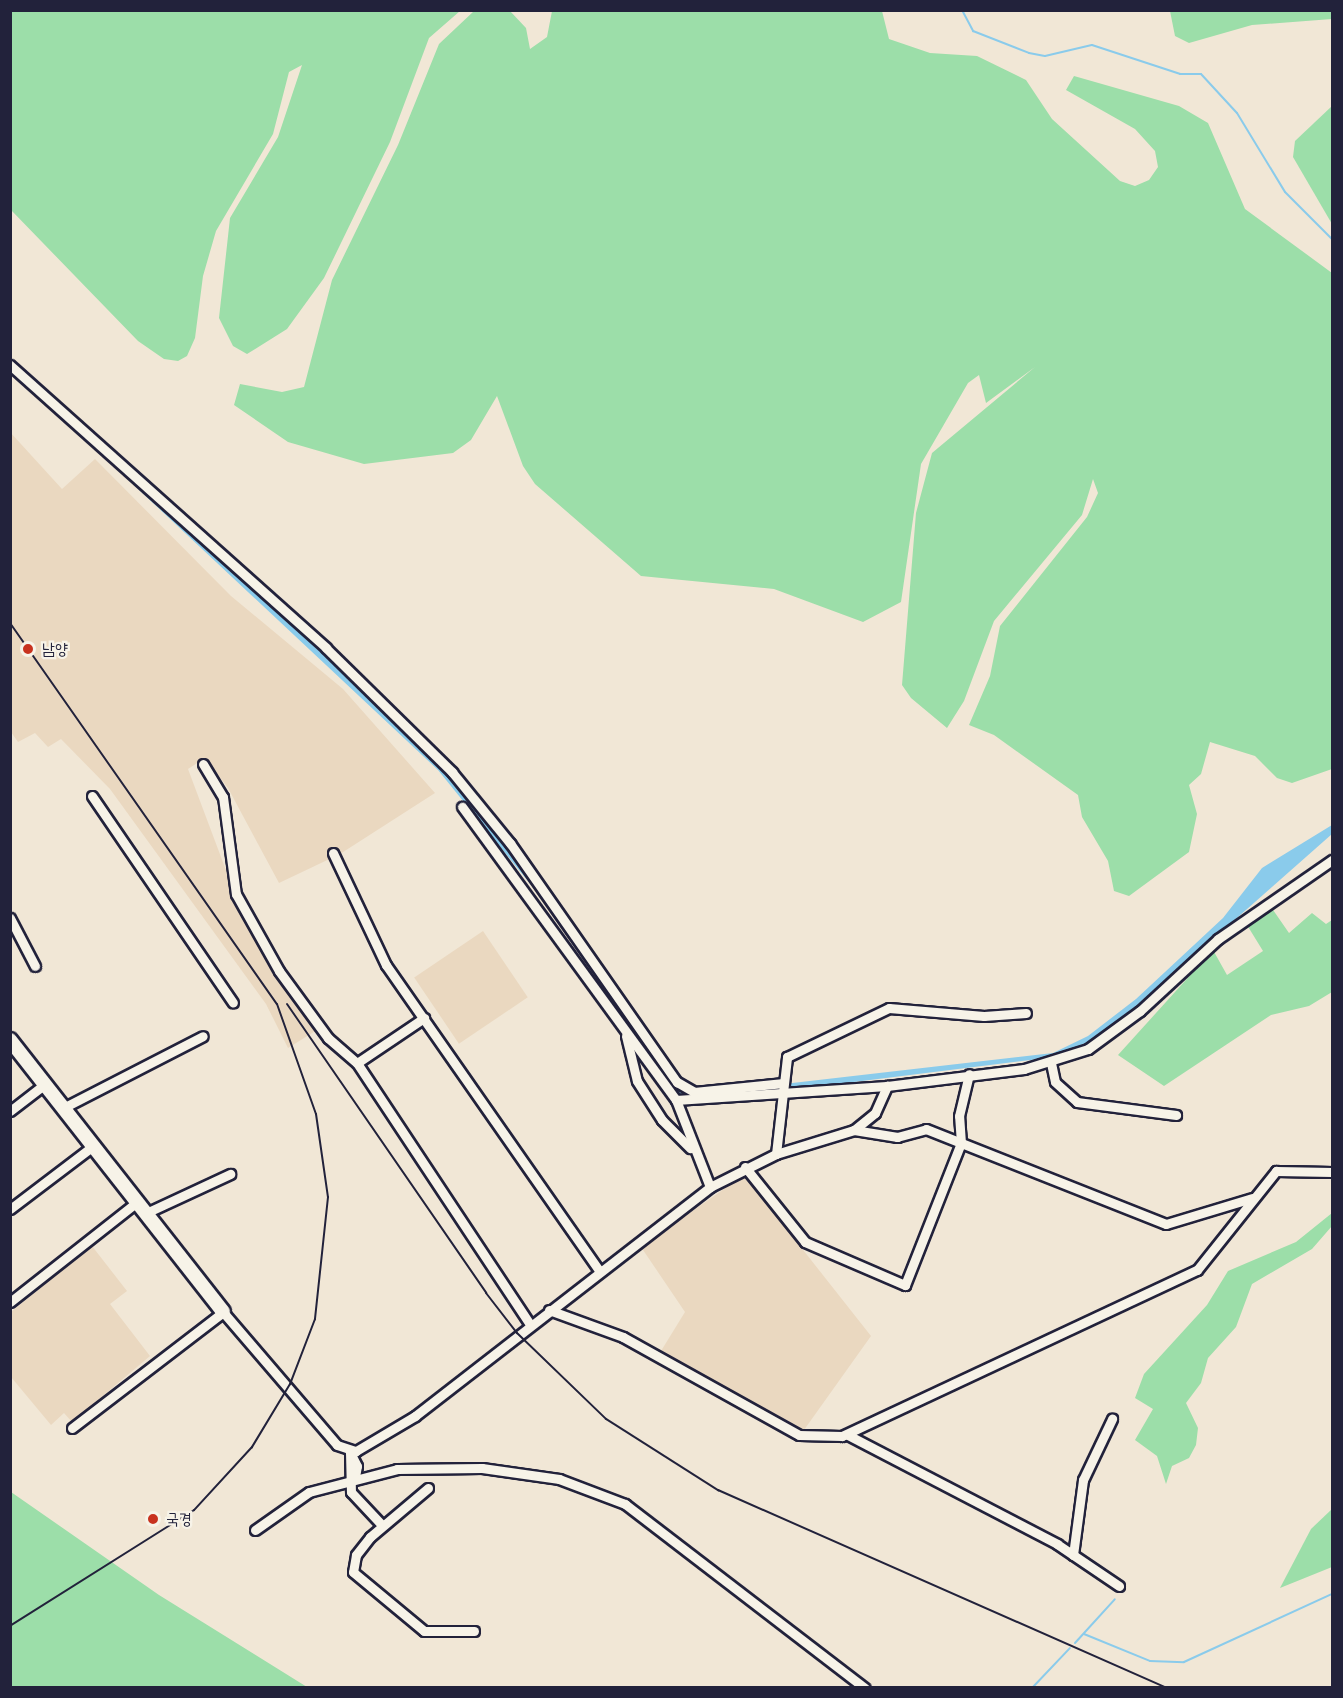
<!DOCTYPE html>
<meta charset="utf-8">
<style>
body{margin:0}
#map{position:relative;width:1343px;height:1698px;overflow:hidden;background:#f1e7d6;font-family:Sriracha,"Poor Story",sans-serif}
div>[style]{position:absolute}
.built>*{inset:0;background:#ead8c0;transform-origin:0 0}
.green>*{inset:0;background:#9cdea9}
.water>*{inset:0;background:#8acbeb}
.stream>*{height:2px;margin:-1px;padding:0 1px;transform-origin:1px;border-radius:1px;background:#8acbeb}
.roads{filter:drop-shadow(2px 0 #22223b) drop-shadow(-2px 0 #22223b) drop-shadow(0 2px #22223b) drop-shadow(0 -2px #22223b)}
.street>*{height:9px;margin:-4.5px;padding:0 4.5px;transform-origin:4.5px;border-radius:4.5px;background:#f7f3e8}
.secondary>*{height:14px;margin:-7px;padding:0 7px;transform-origin:7px;border-radius:7px;background:#f7f3e8}
.rail>*{height:2px;margin:-1px;padding:0 1px;transform-origin:1px;border-radius:1px;background:#22223b}
.dots>*{width:16px;height:16px;translate:-50% -50%;box-sizing:border-box;border:3px solid #f7f3e8;border-radius:50%}
span{translate:-50% -50%;white-space:nowrap;text-align:center;line-height:1.15;-webkit-text-stroke:4.5px #f7f3e8;paint-order:stroke}
.poi-label{font-size:16px;color:#22223b}
.left{translate:0 -50%;text-align:left}
.frame{position:absolute;inset:0;border:12px solid #22223b;pointer-events:none}
</style>
<div id="map">
<div class="built">
<i style="clip-path:polygon(10px 432px,62px 489px,95px 459px,231px 596px,343px 689px,435px 793px,340px 854px,279px 883px,228px 788px,205px 758px,188px 769px,230px 881px,317px 1030px,288px 1048px,266px 1004px,110px 789px,61px 739px,48px 747px,35px 733px,18px 742px,11px 732px)"></i>
<i style="left:483px;top:931px;width:80px;height:83px;rotate:56deg"></i>
<i style="clip-path:polygon(744px 1175px,871px 1336px,804px 1430px,661px 1351px,685px 1312px,641px 1247px)"></i>
<i style="clip-path:polygon(92px 1246px,127px 1291px,110px 1304px,150px 1356px,72px 1422px,64px 1413px,51px 1425px,11px 1377px,11px 1312px)"></i>
</div>
<div class="green">
<i style="clip-path:polygon(10px 11px,11px 10px,460px 11px,429px 38px,390px 142px,324px 278px,287px 329px,247px 354px,233px 346px,219px 318px,230px 218px,278px 137px,302px 65px,289px 72px,273px 134px,216px 231px,203px 276px,195px 338px,187px 356px,178px 361px,164px 359px,138px 341px,11px 210px)"></i>
<i style="clip-path:polygon(474px 11px,510px 11px,526px 28px,530px 49px,547px 37px,552px 11px,882px 11px,889px 39px,930px 53px,977px 56px,1026px 80px,1052px 119px,1120px 181px,1135px 186px,1149px 180px,1158px 167px,1155px 151px,1135px 129px,1066px 90px,1074px 76px,1179px 106px,1208px 123px,1245px 209px,1332px 273px,1332px 769px,1292px 783px,1277px 778px,1255px 756px,1210px 742px,1201px 774px,1189px 785px,1197px 814px,1189px 852px,1129px 896px,1114px 891px,1108px 861px,1082px 817px,1078px 795px,994px 735px,969px 725px,990px 676px,1000px 626px,1087px 517px,1098px 493px,1093px 479px,1082px 515px,994px 621px,964px 701px,947px 728px,911px 698px,902px 685px,916px 513px,932px 453px,1035px 367px,986px 403px,979px 375px,968px 383px,921px 464px,901px 602px,863px 622px,774px 589px,641px 576px,535px 484px,523px 466px,497px 396px,471px 440px,453px 453px,364px 464px,288px 442px,234px 405px,240px 384px,282px 392px,304px 387px,332px 280px,398px 145px,439px 44px)"></i>
<i style="clip-path:polygon(1170px 11px,1332px 11px,1332px 19px,1252px 25px,1189px 43px,1175px 36px)"></i>
<i style="clip-path:polygon(1332px 106px,1332px 224px,1293px 157px,1295px 141px)"></i>
<i style="clip-path:polygon(1271px 907px,1289px 933px,1312px 913px,1326px 924px,1332px 920px,1332px 992px,1309px 1006px,1271px 1015px,1164px 1086px,1118px 1055px,1213px 950px,1227px 975px,1263px 951px,1247px 925px)"></i>
<i style="clip-path:polygon(1332px 1213px,1332px 1226px,1312px 1249px,1252px 1284px,1236px 1327px,1208px 1358px,1201px 1383px,1186px 1403px,1198px 1428px,1196px 1445px,1189px 1458px,1172px 1466px,1166px 1484px,1157px 1456px,1135px 1440px,1153px 1409px,1135px 1398px,1144px 1374px,1207px 1305px,1228px 1271px,1296px 1242px)"></i>
<i style="clip-path:polygon(11px 1492px,159px 1595px,307px 1687px,11px 1687px)"></i>
<i style="clip-path:polygon(1332px 1509px,1332px 1567px,1280px 1588px,1311px 1529px)"></i>
</div>
<div class="water">
<i style="clip-path:polygon(10px 369px,315px 643px,442px 767px,506px 844px,677px 1086px,724px 1091px,1053px 1053px,1088px 1036px,1136px 999px,1223px 918px,1262px 868px,1332px 825px,1332px 834px,1129px 1013px,1094px 1039px,1055px 1057px,806px 1088px,679px 1096px,540px 896px,438px 770px)"></i>
</div>
<div class="stream">
<i style="left:962px;top:10px;width:24px;rotate:62deg"></i>
<i style="left:973px;top:31px;width:60px;rotate:21.4deg"></i>
<i style="left:1029px;top:53px;width:16px;rotate:11deg"></i>
<i style="left:1045px;top:56px;width:48px;rotate:-13.2deg"></i>
<i style="left:1092px;top:45px;width:93px;rotate:18.2deg"></i>
<i style="left:1180px;top:74px;width:21px"></i>
<i style="left:1201px;top:74px;width:53px;rotate:47.3deg"></i>
<i style="left:1237px;top:113px;width:92px;rotate:58.7deg"></i>
<i style="left:1285px;top:192px;width:66px;rotate:45deg"></i>
<i style="left:625px;top:1510px;width:265px;rotate:37.3deg"></i>
<i style="left:1084px;top:1634px;width:71px;rotate:22.2deg"></i>
<i style="left:1150px;top:1661px;width:34px;rotate:2deg"></i>
<i style="left:1184px;top:1662px;width:163px;rotate:-24.7deg"></i>
<i style="left:1075px;top:1643px;width:59px;rotate:-47.7deg"></i>
<i style="left:1032px;top:1688px;width:55px;rotate:-46.5deg"></i>
</div>
<div class="roads">
<div class="street">
<i style="left:10px;top:365px;width:424px;rotate:41.8deg"></i>
<i style="left:326px;top:648px;width:177px;rotate:44.5deg"></i>
<i style="left:452px;top:772px;width:92px;rotate:50.8deg"></i>
<i style="left:510px;top:843px;width:292px;rotate:55.1deg"></i>
<i style="left:677px;top:1082px;width:20px;rotate:30deg"></i>
<i style="left:694px;top:1092px;width:90px;rotate:-5.7deg"></i>
<i style="left:203px;top:764px;width:39px;rotate:59deg"></i>
<i style="left:223px;top:797px;width:98px;rotate:82.4deg"></i>
<i style="left:236px;top:894px;width:88px;rotate:60.8deg"></i>
<i style="left:279px;top:971px;width:83px;rotate:53.8deg"></i>
<i style="left:328px;top:1038px;width:38px;rotate:41deg"></i>
<i style="left:357px;top:1063px;width:313px;rotate:56.5deg"></i>
<i style="left:92px;top:796px;width:250px;rotate:55.7deg"></i>
<i style="left:333px;top:853px;width:124px;rotate:64.7deg"></i>
<i style="left:386px;top:965px;width:374px;rotate:55.1deg"></i>
<i style="left:10px;top:918px;width:54px;rotate:62.5deg"></i>
<i style="left:626px;top:1036px;width:46px;rotate:76.3deg"></i>
<i style="left:637px;top:1081px;width:46px;rotate:57.3deg"></i>
<i style="left:662px;top:1120px;width:40px;rotate:45deg"></i>
<i style="left:357px;top:1063px;width:81px;rotate:-33.9deg"></i>
<i style="left:1051px;top:1063px;width:19px;rotate:78deg"></i>
<i style="left:1055px;top:1082px;width:30px;rotate:42deg"></i>
<i style="left:1077px;top:1102px;width:100px;rotate:7.5deg"></i>
<i style="left:676px;top:1100px;width:211px;rotate:-3.8deg"></i>
<i style="left:63px;top:1108px;width:157px;rotate:-27.2deg"></i>
<i style="left:10px;top:1111px;width:44px;rotate:-37.6deg"></i>
<i style="left:854px;top:1130px;width:27px;rotate:-39deg"></i>
<i style="left:875px;top:1113px;width:30px;rotate:-66deg"></i>
<i style="left:887px;top:1086px;width:138px;rotate:-7.1deg"></i>
<i style="left:1024px;top:1069px;width:67px;rotate:-17.4deg"></i>
<i style="left:1088px;top:1049px;width:64px;rotate:-36.2deg"></i>
<i style="left:1140px;top:1011px;width:106px;rotate:-42.7deg"></i>
<i style="left:1218px;top:939px;width:139px;rotate:-34.7deg"></i>
<i style="left:776px;top:1154px;width:98px;rotate:-83.5deg"></i>
<i style="left:787px;top:1057px;width:113px;rotate:-25.7deg"></i>
<i style="left:889px;top:1008px;width:95px;rotate:4.8deg"></i>
<i style="left:984px;top:1016px;width:42px;rotate:-4.1deg"></i>
<i style="left:745px;top:1167px;width:96px;rotate:51.3deg"></i>
<i style="left:805px;top:1242px;width:109px;rotate:23.3deg"></i>
<i style="left:905px;top:1285px;width:153px;rotate:-68.5deg"></i>
<i style="left:961px;top:1143px;width:27px;rotate:-94deg"></i>
<i style="left:959px;top:1116px;width:43px;rotate:-76.6deg"></i>
<i style="left:710px;top:1187px;width:74px;rotate:-26.6deg"></i>
<i style="left:776px;top:1154px;width:82px;rotate:-17.1deg"></i>
<i style="left:854px;top:1130px;width:44px;rotate:9.2deg"></i>
<i style="left:897px;top:1137px;width:30px;rotate:-15deg"></i>
<i style="left:926px;top:1129px;width:258px;rotate:21.6deg"></i>
<i style="left:1166px;top:1224px;width:90px;rotate:-16.8deg"></i>
<i style="left:10px;top:1209px;width:104px;rotate:-37.2deg"></i>
<i style="left:146px;top:1213px;width:93px;rotate:-24.9deg"></i>
<i style="left:10px;top:1302px;width:162px;rotate:-38.2deg"></i>
<i style="left:549px;top:1310px;width:79px;rotate:20deg"></i>
<i style="left:623px;top:1337px;width:201px;rotate:29.1deg"></i>
<i style="left:799px;top:1435px;width:43px;rotate:1.3deg"></i>
<i style="left:842px;top:1436px;width:392px;rotate:-25.1deg"></i>
<i style="left:1197px;top:1270px;width:127px;rotate:-51.4deg"></i>
<i style="left:1276px;top:1171px;width:56px;rotate:1deg"></i>
<i style="left:72px;top:1428px;width:190px;rotate:-37.5deg"></i>
<i style="left:223px;top:1312px;width:175px;rotate:49.4deg"></i>
<i style="left:337px;top:1445px;width:20px;rotate:18deg"></i>
<i style="left:356px;top:1451px;width:69px;rotate:-30.7deg"></i>
<i style="left:415px;top:1416px;width:373px;rotate:-37.8deg"></i>
<i style="left:710px;top:1187px;width:93px;rotate:-111.3deg"></i>
<i style="left:676px;top:1100px;width:363px;rotate:-126.1deg"></i>
<i style="left:848px;top:1435px;width:236px;rotate:27.5deg"></i>
<i style="left:1057px;top:1544px;width:75px;rotate:34.1deg"></i>
<i style="left:355px;top:1477px;width:11px;rotate:-80deg"></i>
<i style="left:357px;top:1466px;width:16px;rotate:-117deg"></i>
<i style="left:350px;top:1452px;width:40px;rotate:88.6deg"></i>
<i style="left:351px;top:1492px;width:45px;rotate:46.8deg"></i>
<i style="left:428px;top:1488px;width:76px;rotate:139.8deg"></i>
<i style="left:370px;top:1537px;width:23px;rotate:128deg"></i>
<i style="left:356px;top:1555px;width:17px;rotate:100deg"></i>
<i style="left:353px;top:1572px;width:92px;rotate:39.7deg"></i>
<i style="left:424px;top:1631px;width:50px"></i>
<i style="left:255px;top:1530px;width:66px;rotate:-35.1deg"></i>
<i style="left:309px;top:1492px;width:91px;rotate:-14.6deg"></i>
<i style="left:397px;top:1469px;width:85px;rotate:-0.7deg"></i>
<i style="left:482px;top:1468px;width:78px;rotate:8.1deg"></i>
<i style="left:559px;top:1479px;width:71px;rotate:20.7deg"></i>
<i style="left:625px;top:1504px;width:302px;rotate:37.5deg"></i>
<i style="left:1073px;top:1555px;width:76px;rotate:-82.4deg"></i>
<i style="left:1083px;top:1480px;width:68px;rotate:-64.6deg"></i>
</div>
<div class="secondary">
<i style="left:10px;top:1040px;width:345px;rotate:51.9deg"></i>
</div>
</div>
<div class="rail">
<i style="left:10px;top:623px;width:465px;rotate:55deg"></i>
<i style="left:277px;top:1004px;width:117px;rotate:70.5deg"></i>
<i style="left:316px;top:1114px;width:84px;rotate:81.8deg"></i>
<i style="left:328px;top:1197px;width:123px;rotate:96.1deg"></i>
<i style="left:315px;top:1319px;width:70px;rotate:111deg"></i>
<i style="left:290px;top:1384px;width:74px;rotate:121.1deg"></i>
<i style="left:252px;top:1447px;width:86px;rotate:132.6deg"></i>
<i style="left:194px;top:1510px;width:218px;rotate:147.8deg"></i>
<i style="left:287px;top:1004px;width:351px;rotate:55.4deg"></i>
<i style="left:486px;top:1293px;width:51px;rotate:52.2deg"></i>
<i style="left:517px;top:1333px;width:124px;rotate:44deg"></i>
<i style="left:606px;top:1419px;width:133px;rotate:32.4deg"></i>
<i style="left:718px;top:1490px;width:491px;rotate:23.8deg"></i>
</div>
<div class="dots">
<i style="left:28px;top:649px;background:#c8321e"></i>
<i style="left:153px;top:1519px;background:#c8321e"></i>
</div>
<div class="poi-label">
<span class="left" style="left:42px;top:649px">남양</span>
<span class="left" style="left:166px;top:1519px">국경</span>
</div>
<div class="frame"></div>
</div>
